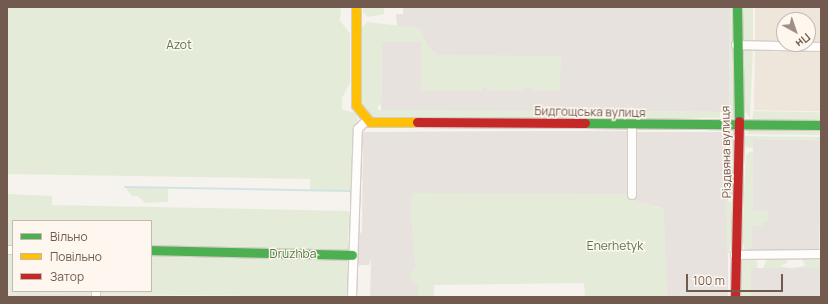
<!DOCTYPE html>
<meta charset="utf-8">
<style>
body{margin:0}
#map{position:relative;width:828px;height:304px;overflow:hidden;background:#f6f2ed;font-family:Manrope,sans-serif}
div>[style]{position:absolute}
.residential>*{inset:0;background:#eee5db;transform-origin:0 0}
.industrial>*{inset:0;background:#e8e2de;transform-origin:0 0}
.green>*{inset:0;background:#e4ecd9;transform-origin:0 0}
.stream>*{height:2px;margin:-1px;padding:0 1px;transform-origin:1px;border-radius:1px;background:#d0e4e5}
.roads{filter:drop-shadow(1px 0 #d4cec8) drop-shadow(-1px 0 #d4cec8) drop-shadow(0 1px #d4cec8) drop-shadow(0 -1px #d4cec8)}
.street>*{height:8px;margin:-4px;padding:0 4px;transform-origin:4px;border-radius:4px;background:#fefdfc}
.fast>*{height:9px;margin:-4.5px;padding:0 4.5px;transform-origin:4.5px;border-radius:4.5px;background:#4caf50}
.slow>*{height:9px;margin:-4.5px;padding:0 4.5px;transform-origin:4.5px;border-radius:4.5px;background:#ffc107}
.jam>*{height:9px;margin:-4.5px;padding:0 4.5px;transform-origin:4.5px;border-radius:4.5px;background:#c62828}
span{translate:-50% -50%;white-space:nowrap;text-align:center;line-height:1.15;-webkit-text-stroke:3px #fdf7ef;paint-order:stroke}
.park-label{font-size:12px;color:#577748}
.street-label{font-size:12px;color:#725a4f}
.frame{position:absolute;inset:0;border:8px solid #725a4f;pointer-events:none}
.legend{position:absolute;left:12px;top:220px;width:140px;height:72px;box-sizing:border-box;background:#fdf7ef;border:1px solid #c5b8af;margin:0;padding:5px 7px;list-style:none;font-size:12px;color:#725a4f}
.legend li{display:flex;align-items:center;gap:8px;height:20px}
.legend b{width:20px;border:1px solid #c5b8af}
.north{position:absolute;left:776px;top:12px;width:40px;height:40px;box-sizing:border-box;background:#fdf7ef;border:1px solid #c5b8af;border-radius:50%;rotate:140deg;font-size:11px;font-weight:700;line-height:16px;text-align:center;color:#725a4f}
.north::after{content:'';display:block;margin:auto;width:14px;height:18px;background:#a08f86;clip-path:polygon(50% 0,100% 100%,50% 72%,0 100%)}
.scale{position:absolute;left:686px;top:274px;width:97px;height:18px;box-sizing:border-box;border:2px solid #725a4f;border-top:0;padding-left:5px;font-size:12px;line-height:14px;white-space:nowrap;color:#725a4f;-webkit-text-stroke:3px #fdf7ef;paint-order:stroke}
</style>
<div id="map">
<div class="residential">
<i style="clip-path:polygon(755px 7px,821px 7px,821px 42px,808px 42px,808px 20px,784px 20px,784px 42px,755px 42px)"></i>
<i style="left:755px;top:51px;width:66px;height:59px;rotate:1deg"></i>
<i style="clip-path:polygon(7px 293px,193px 296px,250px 297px,7px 297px)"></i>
</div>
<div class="industrial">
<i style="clip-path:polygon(390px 7px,730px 7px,729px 112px,589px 111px,587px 107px,580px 108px,580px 111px,381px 111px,382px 42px,397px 25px,396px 14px,403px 14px,403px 8px)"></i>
<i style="clip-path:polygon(588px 131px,628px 131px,628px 194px,560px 195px,412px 212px,416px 268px,409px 277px,418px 285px,418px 297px,370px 297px,371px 259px,369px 265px,358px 265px,357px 261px,357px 235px,362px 232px,363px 132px)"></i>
<i style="clip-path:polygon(635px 132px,728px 132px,728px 297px,667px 297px,662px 208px,635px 201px)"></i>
<i style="left:753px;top:139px;width:68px;height:111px;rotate:1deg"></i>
<i style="left:751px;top:268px;width:70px;height:29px"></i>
</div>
<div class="green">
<i style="clip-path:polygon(7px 7px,341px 7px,340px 21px,350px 33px,350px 83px,342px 98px,342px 110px,354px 112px,358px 120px,353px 136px,357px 191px,310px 190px,310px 179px,7px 174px)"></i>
<i style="clip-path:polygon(363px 7px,384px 7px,384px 14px,368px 17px,363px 12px)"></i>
<i style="clip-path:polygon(730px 7px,733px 7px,735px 107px,734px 118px,728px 119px,725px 112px,729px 112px)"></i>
<i style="left:740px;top:7px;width:13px;height:36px"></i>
<i style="clip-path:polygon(367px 22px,420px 28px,429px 48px,438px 55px,561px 56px,560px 91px,532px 91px,532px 87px,524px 87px,524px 91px,487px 91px,487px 87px,483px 87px,483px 91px,421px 91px,421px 42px,382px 42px,381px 105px,378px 105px,378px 110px,580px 111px,582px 108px,582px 115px,577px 120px,373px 117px,361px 100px,362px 42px,359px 31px)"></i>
<i style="clip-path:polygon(753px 48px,750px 119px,742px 106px,740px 49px)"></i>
<i style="clip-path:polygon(640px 111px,720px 112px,720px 118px,638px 118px)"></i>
<i style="left:753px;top:111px;width:68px;height:9px;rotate:1deg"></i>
<i style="clip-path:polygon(752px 128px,821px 128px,821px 135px,746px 134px)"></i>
<i style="clip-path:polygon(728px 132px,735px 134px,736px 192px,732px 196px,729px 196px)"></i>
<i style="clip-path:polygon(745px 136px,821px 137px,821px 140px,753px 139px,753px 147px,750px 148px,744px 145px)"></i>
<i style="clip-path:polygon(749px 152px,753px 152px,753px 211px,768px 211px,768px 222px,763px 222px,763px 226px,752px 226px,751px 250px,821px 252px,745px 250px,742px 241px,746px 155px)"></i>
<i style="clip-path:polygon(125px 187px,168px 188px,168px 202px,145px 203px,138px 196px,132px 196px)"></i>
<i style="clip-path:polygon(412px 193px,635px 194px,636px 201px,664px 209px,667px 297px,585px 297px,584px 283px,434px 285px,434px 297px,418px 297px,418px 285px,409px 277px,416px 268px,410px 212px)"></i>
<i style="clip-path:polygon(evenodd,7px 194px,52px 196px,52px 205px,349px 211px,347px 297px,7px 293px,7px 194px,13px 221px,151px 221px,151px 291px,13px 291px,13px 221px)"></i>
<i style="clip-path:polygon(726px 200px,734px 204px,730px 253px,727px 253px)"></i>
<i style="clip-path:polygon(768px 257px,788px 257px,787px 263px,780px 266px,789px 268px,763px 268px)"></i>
<i style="clip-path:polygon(801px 257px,821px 257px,821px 268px,792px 268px,805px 266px)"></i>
<i style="clip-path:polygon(756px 258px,758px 268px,751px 268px,751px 297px,737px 297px,742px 259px)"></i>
</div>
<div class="stream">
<i style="left:125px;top:187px;width:226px;rotate:1deg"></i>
</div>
<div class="roads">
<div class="street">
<i style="left:736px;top:45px;width:85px;rotate:1.3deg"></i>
<i style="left:632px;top:195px;width:70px;rotate:-90deg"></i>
<i style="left:7px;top:250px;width:6px"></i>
<i style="left:735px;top:255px;width:86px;rotate:-0.7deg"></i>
<i style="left:96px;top:291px;width:6px;rotate:90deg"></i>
<i style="left:352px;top:297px;width:168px;rotate:-88deg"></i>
<i style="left:358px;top:129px;width:13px;rotate:-45deg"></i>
</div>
<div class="fast">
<i style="left:737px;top:7px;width:114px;rotate:89deg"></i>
<i style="left:585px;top:123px;width:236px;rotate:0.5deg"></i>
<i style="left:151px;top:250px;width:201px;rotate:1.4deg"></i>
</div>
<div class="slow">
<i style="left:356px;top:7px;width:98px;rotate:90deg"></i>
<i style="left:356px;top:105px;width:22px;rotate:51deg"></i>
<i style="left:370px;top:122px;width:47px"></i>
</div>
<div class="jam">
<i style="left:417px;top:122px;width:168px;rotate:0.3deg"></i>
<i style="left:735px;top:297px;width:176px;rotate:-88.7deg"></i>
</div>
</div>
<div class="park-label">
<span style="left:179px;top:45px">Azot</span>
<span style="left:615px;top:246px">Enerhetyk</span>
<span style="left:293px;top:254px">Druzhba</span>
</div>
<div class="street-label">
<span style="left:590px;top:112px;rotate:1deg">Бидгощська вулиця</span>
<span style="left:726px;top:152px;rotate:-91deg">Різдвяна вулиця</span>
</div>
<div class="frame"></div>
<ul class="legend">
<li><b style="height:5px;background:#4caf50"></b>Вільно</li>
<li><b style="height:5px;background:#ffc107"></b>Повільно</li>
<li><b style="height:5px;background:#c62828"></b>Затор</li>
</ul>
<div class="north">Пн</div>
<div class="scale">100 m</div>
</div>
